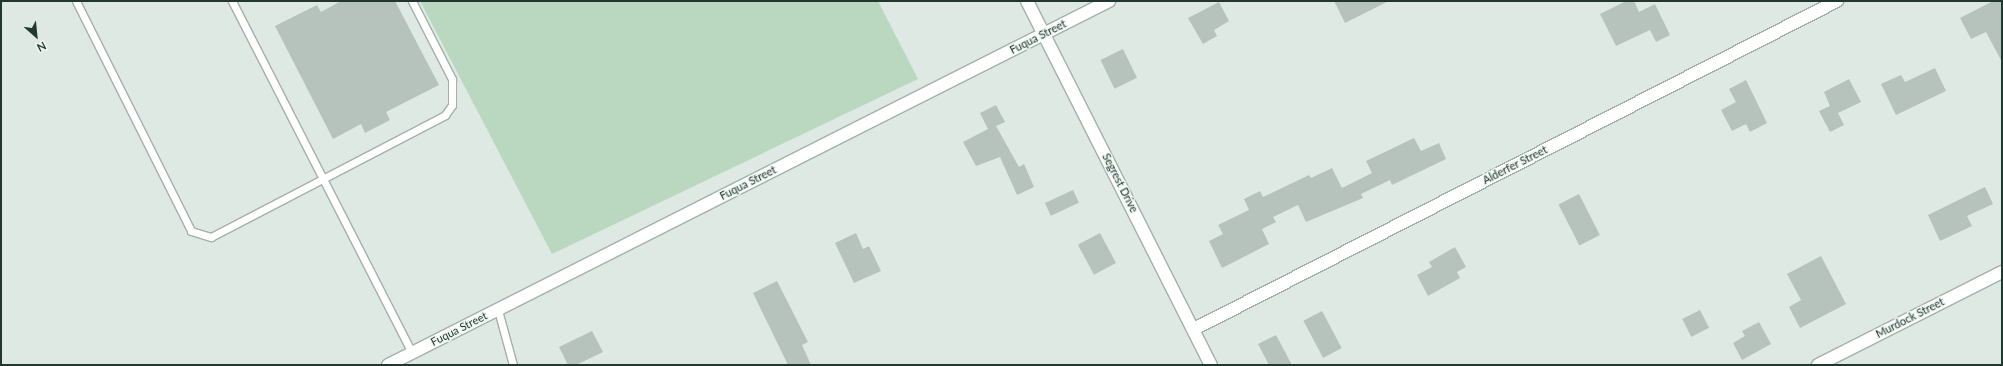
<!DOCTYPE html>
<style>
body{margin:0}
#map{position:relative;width:2003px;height:366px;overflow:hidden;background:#dfe9e4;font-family:Lato,sans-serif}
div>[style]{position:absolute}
.green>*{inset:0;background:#b9d8bf}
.building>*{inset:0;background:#b5c3bc;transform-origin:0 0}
.roads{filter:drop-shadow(1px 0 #a3b0aa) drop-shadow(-1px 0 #a3b0aa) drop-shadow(0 1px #a3b0aa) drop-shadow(0 -1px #a3b0aa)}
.lane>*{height:7px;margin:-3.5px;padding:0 3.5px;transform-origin:3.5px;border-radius:3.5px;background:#fff}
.street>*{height:12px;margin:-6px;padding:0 6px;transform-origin:6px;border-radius:6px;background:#fff}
span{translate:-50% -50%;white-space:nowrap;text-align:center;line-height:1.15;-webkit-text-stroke:3px #eff6f2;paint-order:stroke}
.street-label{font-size:11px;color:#223730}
.frame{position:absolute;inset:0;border:2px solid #223730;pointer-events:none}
.north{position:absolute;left:16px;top:16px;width:40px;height:40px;-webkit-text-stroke:3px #eff6f2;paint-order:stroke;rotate:153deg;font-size:11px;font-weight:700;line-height:16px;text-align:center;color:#223730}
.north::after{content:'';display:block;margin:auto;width:14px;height:18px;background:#223730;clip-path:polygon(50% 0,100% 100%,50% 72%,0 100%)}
</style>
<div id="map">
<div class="green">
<i style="clip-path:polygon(420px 1px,878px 1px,918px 79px,552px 254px)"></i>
</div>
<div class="building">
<i style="clip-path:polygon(341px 1px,395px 1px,439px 85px,386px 112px,390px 120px,365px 133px,361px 124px,333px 139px,275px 26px,317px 5px,321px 12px)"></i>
<i style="clip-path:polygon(1334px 1px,1389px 1px,1345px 23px)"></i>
<i style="clip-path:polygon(1626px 1px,1634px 1px,1639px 12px,1655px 4px,1670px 35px,1656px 42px,1650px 30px,1616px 46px,1600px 14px)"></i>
<i style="clip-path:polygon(1993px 1px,2002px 1px,2002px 62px,1986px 32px,1971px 39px,1960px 18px)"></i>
<i style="clip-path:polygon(1219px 2px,1229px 21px,1214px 30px,1217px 36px,1203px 44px,1188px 18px)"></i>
<i style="left:1123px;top:49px;width:32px;height:25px;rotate:64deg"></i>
<i style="clip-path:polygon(1935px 68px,1946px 91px,1896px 115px,1881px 84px,1901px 75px,1905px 82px)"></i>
<i style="clip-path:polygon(1849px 79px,1861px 102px,1838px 113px,1844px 125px,1830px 132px,1819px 111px,1830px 106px,1824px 92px)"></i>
<i style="clip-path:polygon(1746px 80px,1767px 123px,1750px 132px,1746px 124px,1732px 131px,1721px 110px,1736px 102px,1729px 89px)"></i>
<i style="clip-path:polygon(996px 105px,1005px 122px,996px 126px,1019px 167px,1024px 164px,1034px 187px,1017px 195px,1000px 157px,976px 166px,963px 142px,988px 129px,980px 113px)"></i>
<i style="clip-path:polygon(1414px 138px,1421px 151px,1439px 143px,1446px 159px,1392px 185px,1390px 180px,1361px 194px,1363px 198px,1306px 222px,1298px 205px,1273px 217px,1276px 222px,1262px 229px,1269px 244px,1222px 268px,1209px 241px,1223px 234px,1218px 225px,1249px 210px,1244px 199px,1260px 191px,1263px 197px,1309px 175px,1311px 178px,1332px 168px,1342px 188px,1372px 173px,1366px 161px)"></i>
<i style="clip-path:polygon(1985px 187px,1993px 204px,1967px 216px,1972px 226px,1940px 241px,1928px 215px)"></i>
<i style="left:1073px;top:190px;width:14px;height:31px;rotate:65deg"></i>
<i style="left:1579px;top:194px;width:46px;height:23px;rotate:63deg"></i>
<i style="clip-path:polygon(856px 233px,863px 249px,869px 246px,881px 271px,854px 283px,835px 243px)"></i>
<i style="left:1100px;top:233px;width:34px;height:25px;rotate:62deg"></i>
<i style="clip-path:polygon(1455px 247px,1466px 267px,1457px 272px,1460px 278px,1428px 296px,1417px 275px,1432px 267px,1429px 262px)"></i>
<i style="clip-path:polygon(1821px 256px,1846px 304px,1800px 328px,1789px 307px,1801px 300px,1787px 274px)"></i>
<i style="clip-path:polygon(777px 281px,808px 342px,802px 345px,811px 365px,788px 365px,753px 293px)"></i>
<i style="left:1700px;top:310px;width:20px;height:20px;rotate:63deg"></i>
<i style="left:1322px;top:311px;width:42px;height:21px;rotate:62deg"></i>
<i style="clip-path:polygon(1759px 322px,1771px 344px,1742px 360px,1733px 343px,1745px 336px,1742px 331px)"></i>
<i style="clip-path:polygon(592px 331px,603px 352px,576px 365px,568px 365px,559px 347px)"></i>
<i style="clip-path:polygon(1276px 335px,1292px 365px,1269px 365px,1258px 344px)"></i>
</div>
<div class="roads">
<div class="lane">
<i style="left:76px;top:1px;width:257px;rotate:63.4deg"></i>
<i style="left:191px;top:231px;width:21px;rotate:17deg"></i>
<i style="left:211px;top:237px;width:264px;rotate:-27.5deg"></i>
<i style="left:445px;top:115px;width:12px;rotate:-55deg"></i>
<i style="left:452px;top:105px;width:26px;rotate:-90deg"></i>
<i style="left:452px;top:79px;width:88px;rotate:-117.1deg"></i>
<i style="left:232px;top:1px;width:394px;rotate:62.9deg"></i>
<i style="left:498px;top:310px;width:57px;rotate:74.7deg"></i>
</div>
<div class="street">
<i style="left:1027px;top:1px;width:408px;rotate:63.2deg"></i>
<i style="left:1194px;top:329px;width:722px;rotate:-27.03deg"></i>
<i style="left:388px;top:365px;width:808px;rotate:-26.79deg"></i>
<i style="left:1818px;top:365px;width:206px;rotate:-26.8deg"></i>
</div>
</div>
<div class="street-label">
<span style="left:1038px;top:37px;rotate:-27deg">Fuqua Street</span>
<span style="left:1515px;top:165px;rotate:-27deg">Alderfer Street</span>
<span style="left:748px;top:183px;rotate:-27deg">Fuqua Street</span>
<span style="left:1120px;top:183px;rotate:63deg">Segrest Drive</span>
<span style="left:1910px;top:318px;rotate:-27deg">Murdock Street</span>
<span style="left:459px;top:329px;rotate:-27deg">Fuqua Street</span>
</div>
<div class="frame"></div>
<div class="north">N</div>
</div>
